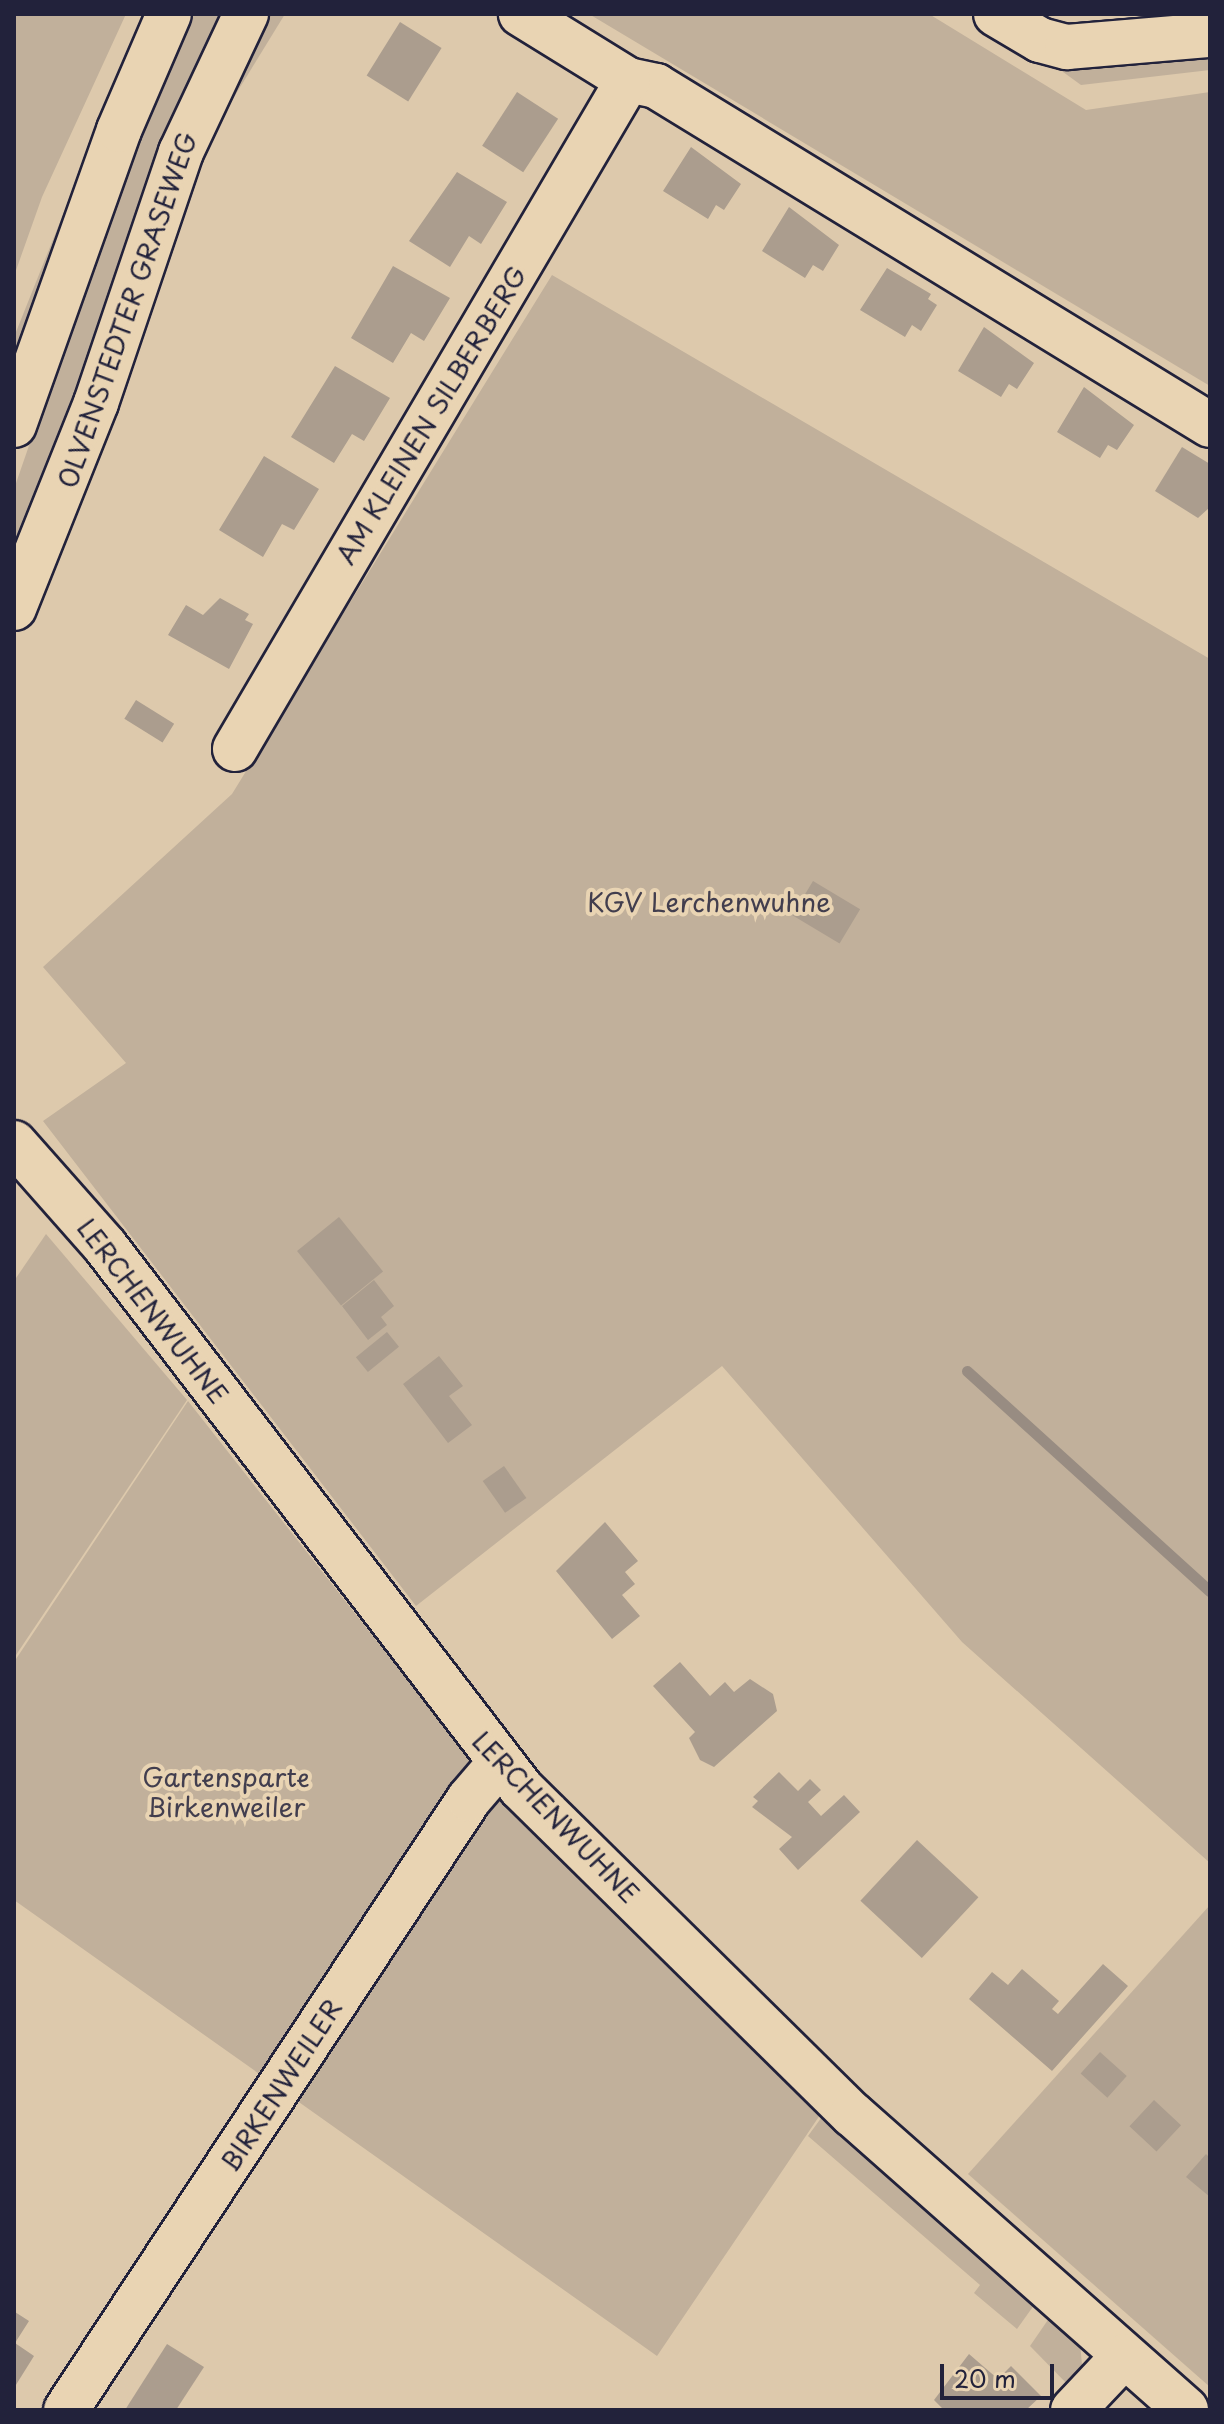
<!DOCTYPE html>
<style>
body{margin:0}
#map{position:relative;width:1224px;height:2424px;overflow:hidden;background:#ddc9ac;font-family:"Playpen Sans",sans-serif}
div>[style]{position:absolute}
.green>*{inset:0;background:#c1b09b}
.stream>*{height:11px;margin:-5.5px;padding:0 5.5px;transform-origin:5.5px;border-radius:5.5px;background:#988c82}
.building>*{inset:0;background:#ab9d8e;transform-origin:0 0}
.roads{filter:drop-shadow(2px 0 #22223b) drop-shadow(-2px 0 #22223b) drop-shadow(0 2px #22223b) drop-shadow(0 -2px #22223b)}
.minor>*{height:44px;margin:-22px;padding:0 22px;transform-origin:22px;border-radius:22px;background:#e9d4b3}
.major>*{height:44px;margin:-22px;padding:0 22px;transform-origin:22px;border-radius:22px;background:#e9d4b3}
span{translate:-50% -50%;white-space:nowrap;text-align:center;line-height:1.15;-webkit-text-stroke:8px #e9d4b3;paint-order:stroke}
.street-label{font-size:26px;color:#22223b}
.park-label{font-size:26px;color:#423e4e}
.frame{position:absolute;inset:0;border:16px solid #22223b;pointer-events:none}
.scale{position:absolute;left:940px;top:2364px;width:114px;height:36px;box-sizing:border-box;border:4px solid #22223b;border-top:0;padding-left:10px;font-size:24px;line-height:28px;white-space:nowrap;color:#22223b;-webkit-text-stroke:6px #e9d4b3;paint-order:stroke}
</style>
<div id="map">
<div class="green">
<i style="clip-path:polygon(14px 14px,126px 14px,42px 197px,14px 276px)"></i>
<i style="clip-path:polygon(193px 14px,223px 14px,173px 117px,89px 368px,14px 560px,14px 489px,123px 174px)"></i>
<i style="clip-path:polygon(268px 14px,285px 14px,210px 136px,244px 61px)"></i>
<i style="clip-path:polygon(589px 14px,929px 14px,1086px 110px,1210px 92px,1210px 386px)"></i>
<i style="clip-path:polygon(1210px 53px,1210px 70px,1081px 85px,1059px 69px)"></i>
<i style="clip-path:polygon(106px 107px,14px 375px,14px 337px)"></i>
<i style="clip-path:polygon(552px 275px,1210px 659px,1210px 1863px,962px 1642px,722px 1366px,416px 1606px,43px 1121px,126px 1063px,43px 967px,232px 794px)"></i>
<i style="clip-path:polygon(46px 1234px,187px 1400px,14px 1658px,14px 1281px)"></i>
<i style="clip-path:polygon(188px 1401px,457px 1743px,820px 2115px,657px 2356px,14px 1900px,14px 1662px)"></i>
<i style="clip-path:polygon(1210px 1905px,1210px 2387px,968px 2174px)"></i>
<i style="clip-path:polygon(827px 2110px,1037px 2301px,1017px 2329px,974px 2293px,980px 2285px,808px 2136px)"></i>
<i style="clip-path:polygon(1052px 2314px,1080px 2343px,1082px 2365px,1073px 2390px,1030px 2346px)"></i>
</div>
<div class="stream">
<i style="left:967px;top:1371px;width:328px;rotate:42.2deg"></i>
</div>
<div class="building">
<i style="left:400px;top:22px;width:49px;height:63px;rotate:32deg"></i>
<i style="left:517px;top:92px;width:49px;height:64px;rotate:33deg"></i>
<i style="clip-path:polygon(691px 147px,741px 184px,724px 210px,716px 205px,708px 219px,663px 191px)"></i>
<i style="clip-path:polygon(457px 172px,507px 202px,481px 244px,469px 236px,450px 267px,409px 241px)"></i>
<i style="clip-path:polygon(789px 207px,839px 245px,823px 271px,813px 265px,805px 278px,762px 251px)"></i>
<i style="clip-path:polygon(393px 266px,450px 298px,424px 341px,411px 333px,393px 363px,351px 338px)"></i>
<i style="clip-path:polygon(887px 268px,931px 294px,928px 299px,937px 305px,921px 331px,912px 325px,905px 337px,860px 310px)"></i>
<i style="clip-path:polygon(984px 327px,1034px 363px,1017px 389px,1009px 384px,1001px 397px,958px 371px)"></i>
<i style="clip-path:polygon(335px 366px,390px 398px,364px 441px,352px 434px,334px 463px,291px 437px)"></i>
<i style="clip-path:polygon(1084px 387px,1134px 425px,1117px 450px,1108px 445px,1100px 458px,1057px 432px)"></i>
<i style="clip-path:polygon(1182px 447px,1210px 464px,1210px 507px,1198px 518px,1155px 491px)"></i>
<i style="clip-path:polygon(264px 456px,319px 489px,294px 530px,282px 524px,263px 557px,219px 530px)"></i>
<i style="clip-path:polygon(220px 598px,249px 614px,245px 620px,253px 624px,229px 669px,168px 635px,186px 605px,203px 615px)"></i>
<i style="left:136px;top:700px;width:45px;height:22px;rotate:32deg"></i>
<i style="left:813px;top:881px;width:55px;height:40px;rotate:31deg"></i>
<i style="left:339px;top:1217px;width:70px;height:54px;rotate:51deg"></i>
<i style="clip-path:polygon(374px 1280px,394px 1306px,381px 1317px,387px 1325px,368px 1340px,342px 1306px)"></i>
<i style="left:387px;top:1332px;width:19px;height:40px;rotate:51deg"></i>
<i style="clip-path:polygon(439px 1356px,463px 1386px,449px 1396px,472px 1425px,448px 1443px,403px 1384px)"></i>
<i style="left:504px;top:1466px;width:39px;height:26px;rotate:55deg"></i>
<i style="clip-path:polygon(605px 1522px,638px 1561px,625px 1572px,635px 1584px,622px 1595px,640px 1616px,612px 1639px,556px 1571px)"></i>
<i style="clip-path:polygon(680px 1662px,710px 1696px,725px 1682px,734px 1692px,750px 1679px,773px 1694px,777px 1711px,714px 1767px,700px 1760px,689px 1738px,695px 1732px,653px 1686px)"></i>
<i style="clip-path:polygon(779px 1772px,798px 1791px,810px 1779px,821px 1790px,808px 1802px,821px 1816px,844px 1795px,860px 1812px,798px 1870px,779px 1849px,792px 1837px,752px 1807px,758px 1801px,753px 1797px)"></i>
<i style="left:917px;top:1840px;width:84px;height:83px;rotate:43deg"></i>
<i style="clip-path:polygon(1103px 1964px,1128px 1986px,1052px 2071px,969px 1999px,992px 1972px,1008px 1985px,1022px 1969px,1059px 2001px,1052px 2009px,1058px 2014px)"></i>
<i style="left:1100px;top:2052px;width:36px;height:29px;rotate:42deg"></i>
<i style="left:1154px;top:2100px;width:37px;height:36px;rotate:43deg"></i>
<i style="clip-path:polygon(1206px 2154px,1210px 2158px,1210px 2197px,1186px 2177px)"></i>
<i style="clip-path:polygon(15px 2312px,29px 2321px,15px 2343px,34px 2356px,14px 2388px,14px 2314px)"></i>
<i style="clip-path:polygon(167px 2344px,204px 2367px,176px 2410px,125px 2410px)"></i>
<i style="clip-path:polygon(969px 2354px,998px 2379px,1011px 2366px,1041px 2396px,1026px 2410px,944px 2410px,934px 2400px)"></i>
</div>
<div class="roads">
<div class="minor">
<i style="left:996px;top:14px;width:51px;rotate:30.6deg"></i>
<i style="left:1040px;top:40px;width:28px;rotate:15deg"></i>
<i style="left:1067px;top:47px;width:144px;rotate:-4.8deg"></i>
<i style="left:628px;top:80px;width:29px;rotate:12deg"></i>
<i style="left:656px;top:86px;width:649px;rotate:31.46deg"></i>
<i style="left:235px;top:749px;width:776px;rotate:-59.57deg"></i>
<i style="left:628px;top:80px;width:126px;rotate:-148.3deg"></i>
<i style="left:14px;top:1143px;width:137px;rotate:48.5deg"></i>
<i style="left:105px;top:1246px;width:683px;rotate:52.49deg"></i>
<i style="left:521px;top:1788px;width:465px;rotate:44.6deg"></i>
<i style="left:852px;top:2114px;width:446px;rotate:41.5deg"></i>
<i style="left:66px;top:2410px;width:732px;rotate:-56.59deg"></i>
<i style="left:469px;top:1799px;width:46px;rotate:-49.4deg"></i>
<i style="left:1073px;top:2410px;width:74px;rotate:-46.6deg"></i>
</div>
<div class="major">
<i style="left:14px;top:425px;width:313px;rotate:-70.4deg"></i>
<i style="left:119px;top:130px;width:126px;rotate:-66.7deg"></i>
<i style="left:14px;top:608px;width:221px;rotate:-68.2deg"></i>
<i style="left:96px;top:403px;width:265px;rotate:-71.3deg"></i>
<i style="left:181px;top:152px;width:153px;rotate:-64.8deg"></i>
</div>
</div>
<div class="street-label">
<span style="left:127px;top:310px;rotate:-71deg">OLVENSTEDTER GRASEWEG</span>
<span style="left:431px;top:415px;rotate:-59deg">AM KLEINEN SILBERBERG</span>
<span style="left:153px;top:1311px;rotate:52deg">LERCHENWUHNE</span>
<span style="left:556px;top:1817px;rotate:46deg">LERCHENWUHNE</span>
<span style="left:281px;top:2085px;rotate:-57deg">BIRKENWEILER</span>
</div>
<div class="park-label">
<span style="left:709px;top:902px">KGV Lerchenwuhne</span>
<span style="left:226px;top:1792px">Gartensparte<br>Birkenweiler</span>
</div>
<div class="frame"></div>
<div class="scale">20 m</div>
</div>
